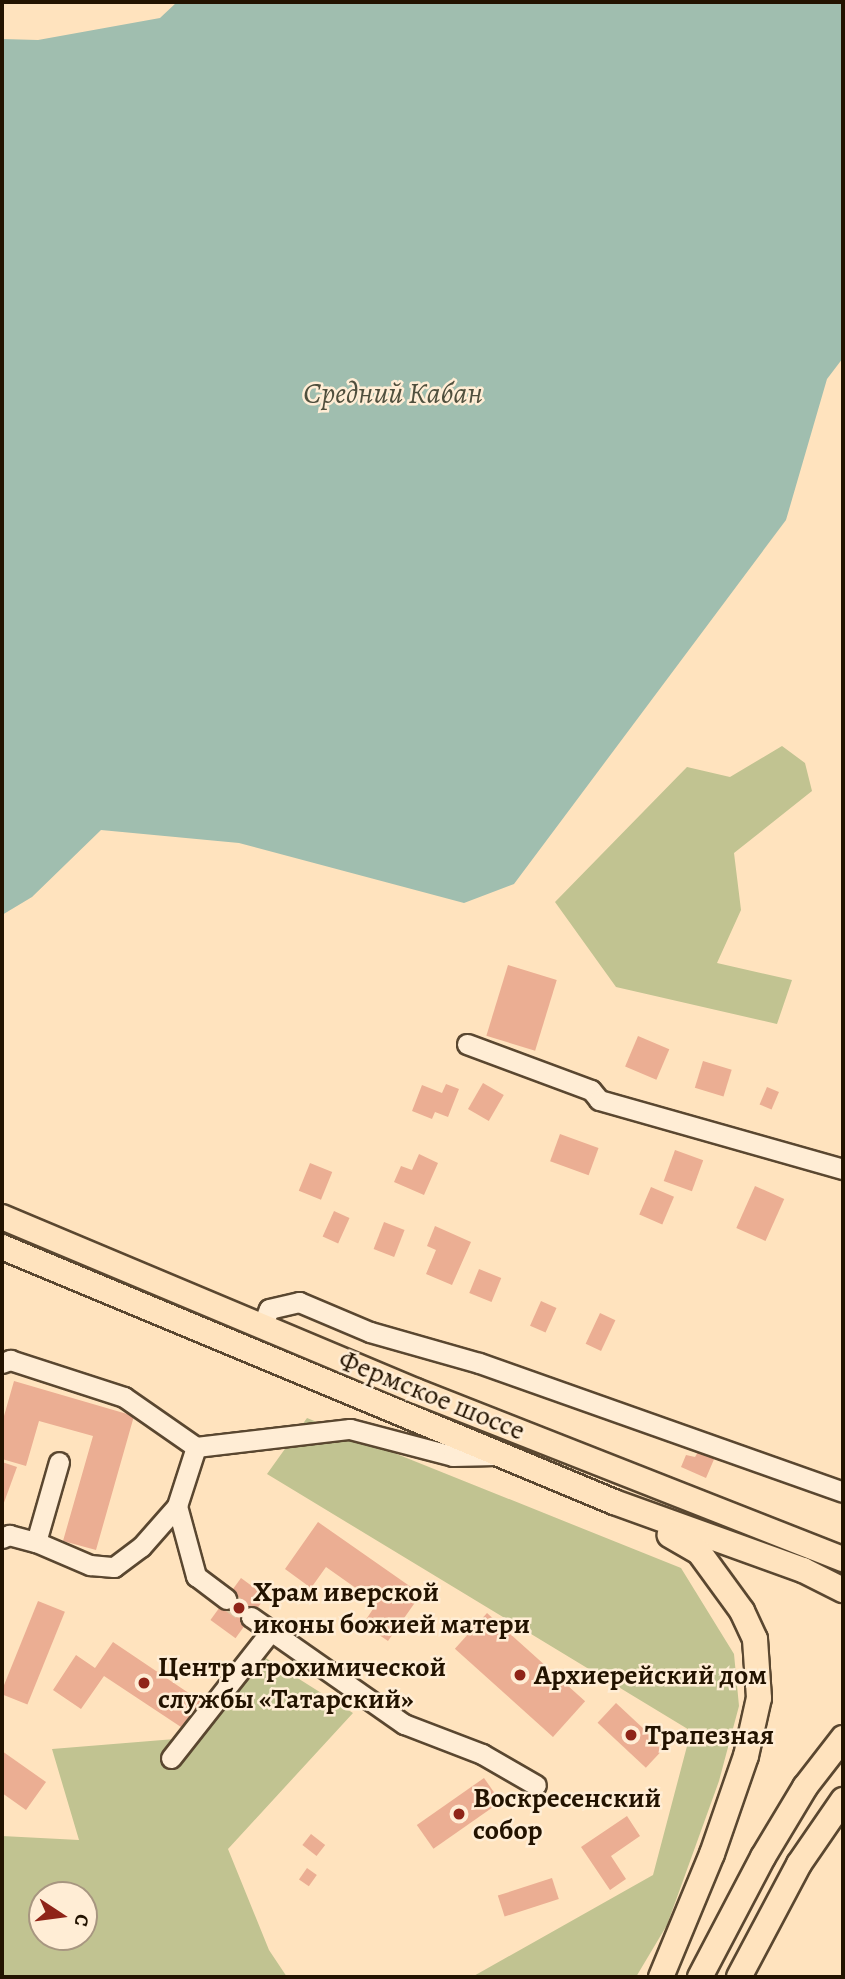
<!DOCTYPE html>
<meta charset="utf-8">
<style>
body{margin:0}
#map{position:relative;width:845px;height:1979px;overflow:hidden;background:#ffe3be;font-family:Alegreya,serif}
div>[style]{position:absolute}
.green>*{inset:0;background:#c1c391}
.water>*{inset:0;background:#a0beaf}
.stream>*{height:5px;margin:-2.5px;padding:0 2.5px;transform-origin:2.5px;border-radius:2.5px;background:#a0beaf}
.building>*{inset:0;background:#ebae93;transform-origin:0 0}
.minor-tunnel>*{height:19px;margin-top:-9.5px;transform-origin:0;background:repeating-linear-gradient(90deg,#dec4a2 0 19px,transparent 0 29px)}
.roads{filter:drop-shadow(2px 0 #5a4730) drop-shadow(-2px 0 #5a4730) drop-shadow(0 2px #5a4730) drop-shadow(0 -2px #5a4730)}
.minor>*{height:19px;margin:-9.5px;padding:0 9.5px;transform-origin:9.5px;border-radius:9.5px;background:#ffedd5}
.major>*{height:24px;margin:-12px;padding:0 12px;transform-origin:12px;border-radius:12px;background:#ffe3be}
.dots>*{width:19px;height:19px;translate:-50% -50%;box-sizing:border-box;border:4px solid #ffedd5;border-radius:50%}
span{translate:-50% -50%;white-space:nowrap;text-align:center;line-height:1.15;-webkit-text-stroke:5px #ffedd5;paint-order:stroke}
.street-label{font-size:28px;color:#231300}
.poi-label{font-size:28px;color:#231300;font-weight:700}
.left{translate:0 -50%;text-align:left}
.water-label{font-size:30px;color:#4f4f3d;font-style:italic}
.frame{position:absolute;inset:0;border:4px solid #231300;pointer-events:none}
.north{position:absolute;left:28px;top:1881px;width:70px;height:70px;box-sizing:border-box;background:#ffedd5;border:2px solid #a79680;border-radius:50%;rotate:103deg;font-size:19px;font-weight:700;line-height:28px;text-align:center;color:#231300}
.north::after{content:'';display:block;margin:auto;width:24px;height:32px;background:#8f2418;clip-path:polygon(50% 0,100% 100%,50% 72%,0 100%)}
</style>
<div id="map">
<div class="green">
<i style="clip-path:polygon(782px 746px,805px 763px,812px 791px,734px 853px,741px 910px,717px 963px,792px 980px,777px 1024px,616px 987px,555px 902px,687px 767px,730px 777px)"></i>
<i style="clip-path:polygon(307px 1418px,681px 1568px,734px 1654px,739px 1706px,719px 1781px,667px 1925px,636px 1977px,472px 1977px,653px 1875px,691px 1731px,267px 1474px)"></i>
<i style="clip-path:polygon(evenodd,261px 1655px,353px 1713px,228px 1849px,269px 1950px,287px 1977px,2px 1977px,2px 1836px,79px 1840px,52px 1749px,175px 1739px,261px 1655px,42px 1895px,84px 1895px,84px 1937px,42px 1937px,42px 1895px)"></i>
</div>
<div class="water">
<i style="clip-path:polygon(177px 2px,843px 2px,843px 358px,827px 379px,786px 520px,514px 884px,464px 903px,239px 843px,101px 830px,32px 897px,2px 915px,2px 39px,38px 40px,160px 18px)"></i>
</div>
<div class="stream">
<i style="left:843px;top:682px;width:12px;rotate:90deg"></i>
</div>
<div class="building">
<i style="left:508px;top:965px;width:51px;height:74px;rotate:17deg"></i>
<i style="left:638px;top:1036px;width:34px;height:33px;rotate:23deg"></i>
<i style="left:703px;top:1061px;width:30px;height:28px;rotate:17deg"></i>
<i style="left:483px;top:1083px;width:24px;height:30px;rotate:30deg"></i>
<i style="clip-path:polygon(446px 1084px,459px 1089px,448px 1117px,435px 1112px,432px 1119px,412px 1111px,422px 1085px,442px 1093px)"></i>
<i style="left:767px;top:1087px;width:13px;height:19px;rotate:23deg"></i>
<i style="left:560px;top:1134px;width:41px;height:29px;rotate:20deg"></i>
<i style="left:675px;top:1150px;width:30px;height:33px;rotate:20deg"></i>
<i style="clip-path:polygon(419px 1154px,438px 1163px,424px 1195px,394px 1182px,401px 1166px,412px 1170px)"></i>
<i style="left:310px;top:1163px;width:24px;height:30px;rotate:22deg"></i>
<i style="left:755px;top:1186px;width:32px;height:46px;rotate:24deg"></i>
<i style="left:651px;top:1187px;width:25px;height:30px;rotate:23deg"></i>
<i style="left:334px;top:1211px;width:17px;height:28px;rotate:24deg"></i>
<i style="left:384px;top:1222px;width:22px;height:29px;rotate:21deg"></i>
<i style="clip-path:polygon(435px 1226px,471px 1242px,452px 1285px,426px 1274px,436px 1250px,427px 1246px)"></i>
<i style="left:479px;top:1269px;width:24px;height:26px;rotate:22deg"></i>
<i style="left:541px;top:1301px;width:17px;height:27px;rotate:24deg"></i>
<i style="left:600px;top:1313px;width:17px;height:34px;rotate:25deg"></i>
<i style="clip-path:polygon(14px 1381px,134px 1416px,96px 1550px,63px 1541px,93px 1436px,39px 1421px,26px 1466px,2px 1459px,2px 1423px)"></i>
<i style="clip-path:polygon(699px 1450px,715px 1457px,706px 1478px,681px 1467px,686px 1455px,695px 1457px)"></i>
<i style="clip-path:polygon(2px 1462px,17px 1467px,2px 1508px)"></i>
<i style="clip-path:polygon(318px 1522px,421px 1594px,388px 1641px,363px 1624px,377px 1603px,326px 1567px,311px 1588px,285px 1569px)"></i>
<i style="left:241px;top:1578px;width:31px;height:52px;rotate:36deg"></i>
<i style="left:38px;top:1601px;width:29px;height:100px;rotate:22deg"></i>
<i style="left:487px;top:1613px;width:132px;height:48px;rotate:42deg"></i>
<i style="clip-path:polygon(113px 1642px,202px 1702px,184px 1729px,104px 1676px,81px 1709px,53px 1690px,76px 1655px,95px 1668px)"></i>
<i style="left:616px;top:1703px;width:66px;height:27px;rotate:43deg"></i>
<i style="clip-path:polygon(2px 1751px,46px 1782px,26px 1810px,2px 1793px)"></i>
<i style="left:484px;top:1778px;width:29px;height:82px;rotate:55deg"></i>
<i style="clip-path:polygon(627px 1816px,640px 1836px,611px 1856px,626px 1879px,610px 1890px,581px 1847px)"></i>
<i style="left:311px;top:1834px;width:18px;height:14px;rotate:38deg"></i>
<i style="left:307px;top:1868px;width:12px;height:14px;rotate:35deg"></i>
<i style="left:552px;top:1878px;width:22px;height:57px;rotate:72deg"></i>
</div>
<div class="minor-tunnel">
<i style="left:226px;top:1599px;width:31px;rotate:36deg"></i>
</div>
<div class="roads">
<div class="minor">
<i style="left:467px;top:1044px;width:132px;rotate:20.4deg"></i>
<i style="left:591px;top:1090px;width:13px;rotate:51deg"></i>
<i style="left:599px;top:1100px;width:254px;rotate:15.8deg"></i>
<i style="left:262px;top:1327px;width:19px;rotate:-69deg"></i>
<i style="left:269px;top:1309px;width:31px;rotate:-13deg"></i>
<i style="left:299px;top:1302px;width:77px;rotate:22.9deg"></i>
<i style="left:370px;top:1332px;width:113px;rotate:15.9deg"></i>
<i style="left:479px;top:1363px;width:386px;rotate:19.5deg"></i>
<i style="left:2px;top:1363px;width:9px;rotate:-21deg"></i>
<i style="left:10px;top:1360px;width:120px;rotate:18deg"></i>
<i style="left:124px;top:1397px;width:88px;rotate:34.8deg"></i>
<i style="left:196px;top:1447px;width:155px;rotate:-6.7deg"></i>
<i style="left:350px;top:1429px;width:106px;rotate:14.7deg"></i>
<i style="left:453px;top:1456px;width:42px;rotate:-1.4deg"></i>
<i style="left:196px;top:1447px;width:62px;rotate:107.9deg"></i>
<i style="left:177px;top:1506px;width:73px;rotate:74.8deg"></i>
<i style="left:196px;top:1576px;width:38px;rotate:37deg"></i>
<i style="left:2px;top:1538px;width:8px;rotate:-23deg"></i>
<i style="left:9px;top:1535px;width:28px;rotate:15deg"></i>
<i style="left:36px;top:1542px;width:59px;rotate:23.1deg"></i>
<i style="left:90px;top:1565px;width:24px;rotate:5deg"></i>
<i style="left:114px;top:1567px;width:34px;rotate:-37deg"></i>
<i style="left:141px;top:1547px;width:55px;rotate:-48.7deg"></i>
<i style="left:36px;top:1542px;width:83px;rotate:-74deg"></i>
<i style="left:251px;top:1617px;width:187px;rotate:35deg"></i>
<i style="left:404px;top:1724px;width:84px;rotate:21deg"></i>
<i style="left:482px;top:1754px;width:62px;rotate:29.9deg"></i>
<i style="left:171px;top:1758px;width:162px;rotate:-51.8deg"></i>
</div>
<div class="major">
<i style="left:2px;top:1217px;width:449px;rotate:22.8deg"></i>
<i style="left:416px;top:1391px;width:459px;rotate:21.5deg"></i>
<i style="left:2px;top:1247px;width:663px;rotate:22.62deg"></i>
<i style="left:614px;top:1502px;width:201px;rotate:19.8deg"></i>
<i style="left:803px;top:1570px;width:45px;rotate:26.6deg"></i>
<i style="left:661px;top:1977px;width:133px;rotate:-67.5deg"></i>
<i style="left:712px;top:1854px;width:104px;rotate:-70.9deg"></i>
<i style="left:746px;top:1756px;width:59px;rotate:-77.4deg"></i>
<i style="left:759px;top:1698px;width:59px;rotate:-93.9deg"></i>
<i style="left:755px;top:1639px;width:31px;rotate:-115deg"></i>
<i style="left:742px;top:1611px;width:73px;rotate:-126.1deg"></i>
<i style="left:699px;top:1552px;width:34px;rotate:-150deg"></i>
<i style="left:700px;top:1977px;width:136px;rotate:-62.3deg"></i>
<i style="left:763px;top:1857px;width:82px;rotate:-59deg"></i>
<i style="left:805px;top:1787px;width:62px;rotate:-52.2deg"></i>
<i style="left:739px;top:1977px;width:128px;rotate:-62deg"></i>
<i style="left:799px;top:1864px;width:78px;rotate:-55.5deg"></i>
</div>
</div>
<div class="dots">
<i style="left:239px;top:1608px;background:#8f2418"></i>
<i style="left:520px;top:1675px;background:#8f2418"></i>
<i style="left:144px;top:1683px;background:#8f2418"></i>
<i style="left:631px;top:1735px;background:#8f2418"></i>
<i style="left:459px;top:1814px;background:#8f2418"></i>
</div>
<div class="street-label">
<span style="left:432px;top:1395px;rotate:22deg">Фермское шоссе</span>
</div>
<div class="poi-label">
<span class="left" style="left:253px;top:1608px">Храм иверской<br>иконы божией матери</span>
<span class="left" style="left:158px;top:1683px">Центр агрохимической<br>службы «Татарский»</span>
<span class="left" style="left:534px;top:1675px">Архиерейский дом</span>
<span class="left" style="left:645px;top:1735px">Трапезная</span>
<span class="left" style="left:473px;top:1814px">Воскресенский<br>собор</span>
</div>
<div class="water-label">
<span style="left:393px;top:393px">Средний Кабан</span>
</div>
<div class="frame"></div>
<div class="north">С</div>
</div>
